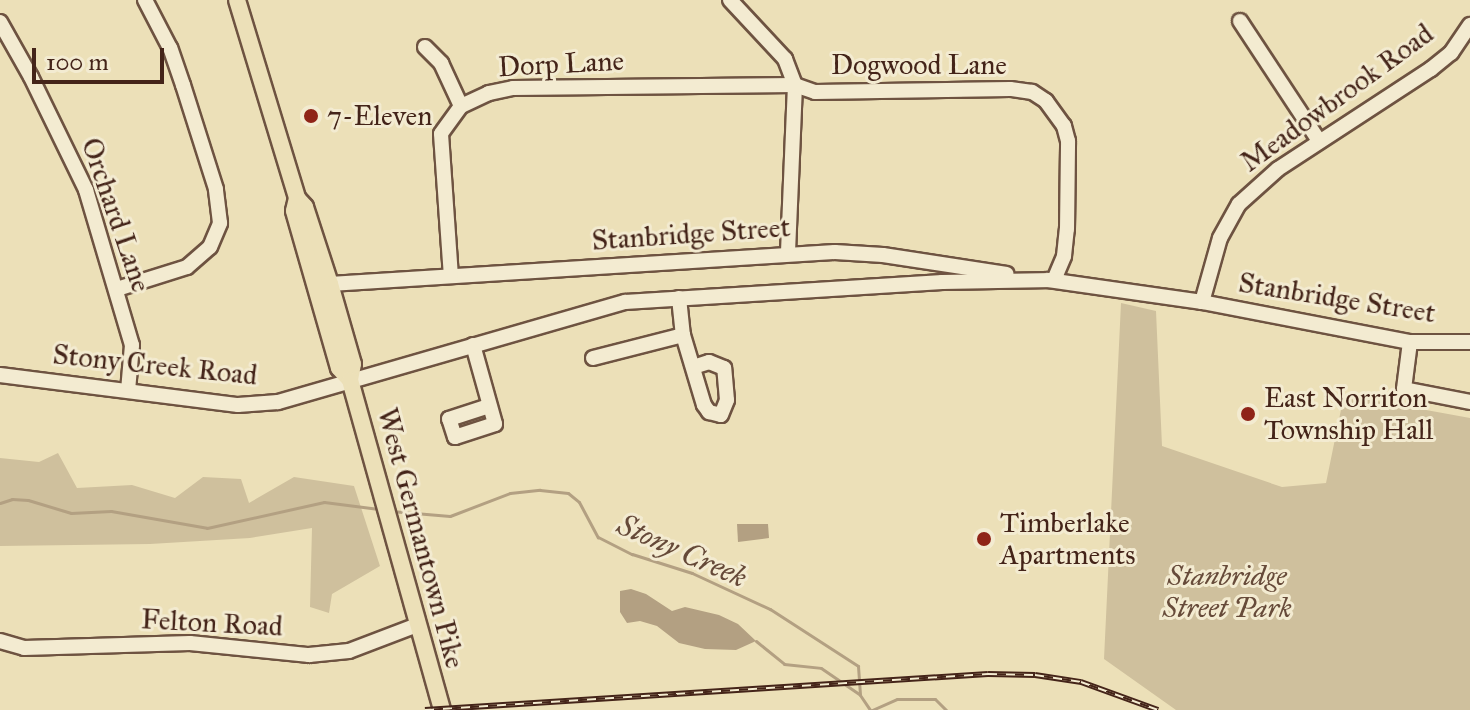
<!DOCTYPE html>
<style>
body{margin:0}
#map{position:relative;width:1470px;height:710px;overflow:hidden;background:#ece0b8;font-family:"IM FELL Great Primer",serif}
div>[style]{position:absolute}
.green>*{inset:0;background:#cfc09d}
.water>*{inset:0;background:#b3a082}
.stream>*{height:3px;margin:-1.5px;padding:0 1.5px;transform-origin:1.5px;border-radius:1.5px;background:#b3a082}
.roads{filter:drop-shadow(2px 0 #6e5341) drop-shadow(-2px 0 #6e5341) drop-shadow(0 2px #6e5341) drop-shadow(0 -2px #6e5341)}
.minor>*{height:14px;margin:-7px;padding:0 7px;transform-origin:7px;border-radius:7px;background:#f3ebd1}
.major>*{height:16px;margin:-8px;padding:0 8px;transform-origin:8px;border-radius:8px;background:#ece0b8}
.rail>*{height:6px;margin-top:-3px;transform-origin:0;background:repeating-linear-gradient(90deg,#f3ebd1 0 9px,#442419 0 18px);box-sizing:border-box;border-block:2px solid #442419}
.dots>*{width:22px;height:22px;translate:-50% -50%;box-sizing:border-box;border:4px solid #f3ebd1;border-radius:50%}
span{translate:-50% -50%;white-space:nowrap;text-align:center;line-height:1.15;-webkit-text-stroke:6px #f3ebd1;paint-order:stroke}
.street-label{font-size:28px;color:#442419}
.poi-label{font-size:28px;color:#442419}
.left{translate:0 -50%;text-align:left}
.park-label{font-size:28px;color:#674b3a;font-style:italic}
.water-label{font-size:30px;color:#654938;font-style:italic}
.scale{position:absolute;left:32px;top:48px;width:132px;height:36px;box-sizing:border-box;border:4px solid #442419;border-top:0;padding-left:10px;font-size:24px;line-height:28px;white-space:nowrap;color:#442419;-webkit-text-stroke:6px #f3ebd1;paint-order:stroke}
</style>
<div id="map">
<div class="green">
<i style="clip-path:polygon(1121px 303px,1156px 311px,1162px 446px,1282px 487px,1326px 483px,1344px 395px,1470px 418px,1470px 710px,1176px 710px,1104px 659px)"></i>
<i style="clip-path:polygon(58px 453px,77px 488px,132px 485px,175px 498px,203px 477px,241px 479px,249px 503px,294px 477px,354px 486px,380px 566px,332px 594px,329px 613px,310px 607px,312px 528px,250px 538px,150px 544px,0 546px,0 458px,39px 462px)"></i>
</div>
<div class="water">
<i style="clip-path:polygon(737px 524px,768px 524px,769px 538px,738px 542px)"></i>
<i style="clip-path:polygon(631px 589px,646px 594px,672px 611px,685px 607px,719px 615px,738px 624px,756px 641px,736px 650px,705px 649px,679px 643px,657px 626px,640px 621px,627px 623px,620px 612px,620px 591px)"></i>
</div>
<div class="stream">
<i style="left:0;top:503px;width:13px;rotate:-18deg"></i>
<i style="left:12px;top:499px;width:16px;rotate:4deg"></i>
<i style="left:28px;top:500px;width:45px;rotate:16.8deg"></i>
<i style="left:71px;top:513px;width:40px;rotate:-2.9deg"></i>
<i style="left:111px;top:511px;width:97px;rotate:10deg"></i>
<i style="left:207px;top:528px;width:120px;rotate:-12.5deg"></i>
<i style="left:324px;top:502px;width:55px;rotate:7.3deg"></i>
<i style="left:391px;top:511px;width:59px;rotate:4.8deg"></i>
<i style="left:450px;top:516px;width:64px;rotate:-21deg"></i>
<i style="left:510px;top:493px;width:30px;rotate:-6deg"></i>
<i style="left:540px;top:490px;width:28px;rotate:6deg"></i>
<i style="left:568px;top:493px;width:14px;rotate:39deg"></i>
<i style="left:579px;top:502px;width:40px;rotate:62deg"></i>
<i style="left:598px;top:537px;width:38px;rotate:27deg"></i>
<i style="left:632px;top:554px;width:63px;rotate:17.6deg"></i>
<i style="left:692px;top:573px;width:86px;rotate:24.8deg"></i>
<i style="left:770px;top:609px;width:105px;rotate:32.9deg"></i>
<i style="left:858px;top:666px;width:29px;rotate:86deg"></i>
<i style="left:860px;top:695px;width:18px;rotate:56deg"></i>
<i style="left:756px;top:641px;width:36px;rotate:39deg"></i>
<i style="left:784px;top:664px;width:37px;rotate:6deg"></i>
<i style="left:821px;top:668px;width:46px;rotate:34.4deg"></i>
<i style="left:872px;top:710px;width:27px;rotate:-24deg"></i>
<i style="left:897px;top:699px;width:38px"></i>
<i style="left:935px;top:699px;width:16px;rotate:45deg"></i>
</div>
<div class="roads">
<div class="minor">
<i style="left:730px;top:0;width:81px;rotate:47deg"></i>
<i style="left:785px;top:59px;width:28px;rotate:69deg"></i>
<i style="left:795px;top:85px;width:168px;rotate:92.4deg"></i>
<i style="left:1240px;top:21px;width:144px;rotate:56.6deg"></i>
<i style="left:0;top:22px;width:63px;rotate:60.6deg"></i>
<i style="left:31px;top:77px;width:126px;rotate:64deg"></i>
<i style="left:86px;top:190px;width:162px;rotate:73.5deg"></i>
<i style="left:132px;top:345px;width:46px;rotate:95deg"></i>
<i style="left:425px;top:47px;width:23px;rotate:45deg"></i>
<i style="left:441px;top:63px;width:47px;rotate:65.1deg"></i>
<i style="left:1048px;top:280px;width:156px;rotate:8.1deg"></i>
<i style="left:1202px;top:302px;width:212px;rotate:10.9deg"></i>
<i style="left:1410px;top:342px;width:60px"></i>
<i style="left:330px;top:284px;width:506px;rotate:-3.63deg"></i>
<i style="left:835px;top:252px;width:48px;rotate:3.6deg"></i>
<i style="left:883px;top:255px;width:125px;rotate:8.7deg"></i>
<i style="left:117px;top:289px;width:73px;rotate:-17.4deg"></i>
<i style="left:187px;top:267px;width:30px;rotate:-41deg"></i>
<i style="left:210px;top:247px;width:26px;rotate:-67deg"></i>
<i style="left:220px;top:223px;width:34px;rotate:-97deg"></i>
<i style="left:216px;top:189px;width:109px;rotate:-107.6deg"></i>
<i style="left:183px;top:85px;width:39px;rotate:-109deg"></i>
<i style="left:170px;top:48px;width:54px;rotate:-117.5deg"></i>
<i style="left:679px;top:298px;width:37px;rotate:84deg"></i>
<i style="left:683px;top:335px;width:73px;rotate:73.3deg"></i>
<i style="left:704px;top:405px;width:9px;rotate:54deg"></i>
<i style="left:709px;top:412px;width:12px;rotate:14deg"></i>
<i style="left:721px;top:415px;width:16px;rotate:-68deg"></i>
<i style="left:727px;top:400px;width:32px;rotate:-95deg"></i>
<i style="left:724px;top:368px;width:16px;rotate:-158deg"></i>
<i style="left:709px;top:362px;width:16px;rotate:162deg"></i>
<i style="left:1202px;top:302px;width:66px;rotate:-74.3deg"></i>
<i style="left:1220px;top:238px;width:39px;rotate:-61deg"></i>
<i style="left:1239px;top:204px;width:52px;rotate:-41.9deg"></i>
<i style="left:1278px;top:169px;width:183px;rotate:-33.2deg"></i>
<i style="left:1431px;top:69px;width:26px;rotate:-39deg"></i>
<i style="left:1451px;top:53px;width:34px;rotate:-56deg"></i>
<i style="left:1410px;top:342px;width:47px;rotate:97.3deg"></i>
<i style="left:1404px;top:389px;width:67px;rotate:11.1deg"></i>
<i style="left:473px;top:345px;width:82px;rotate:74.4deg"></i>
<i style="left:495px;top:424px;width:42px;rotate:162deg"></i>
<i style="left:455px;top:437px;width:19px;rotate:-108deg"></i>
<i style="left:449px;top:419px;width:42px;rotate:-18deg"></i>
<i style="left:593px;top:358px;width:93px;rotate:-14.3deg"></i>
<i style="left:0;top:375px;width:240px;rotate:7.2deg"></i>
<i style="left:238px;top:405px;width:40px;rotate:-4.3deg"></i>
<i style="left:278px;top:402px;width:361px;rotate:-16.1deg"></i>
<i style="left:625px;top:302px;width:318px;rotate:-3.6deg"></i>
<i style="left:942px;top:282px;width:112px;rotate:-1deg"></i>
<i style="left:1054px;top:280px;width:26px;rotate:-67deg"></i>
<i style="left:1064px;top:256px;width:27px;rotate:-84deg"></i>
<i style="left:1067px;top:229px;width:88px;rotate:-89.3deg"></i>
<i style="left:1068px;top:141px;width:16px;rotate:-105deg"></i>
<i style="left:1064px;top:126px;width:31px;rotate:-126deg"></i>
<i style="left:1046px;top:101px;width:17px;rotate:-147deg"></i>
<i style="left:1032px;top:92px;width:22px;rotate:-172deg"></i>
<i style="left:1010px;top:89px;width:195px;rotate:179.1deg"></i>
<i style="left:815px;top:92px;width:21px;rotate:-161deg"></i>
<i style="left:795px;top:85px;width:282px;rotate:179.4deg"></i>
<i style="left:513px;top:88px;width:25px;rotate:168deg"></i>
<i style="left:489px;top:93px;width:31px;rotate:155deg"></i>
<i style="left:461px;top:106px;width:34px;rotate:126deg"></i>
<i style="left:441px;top:134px;width:142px;rotate:86deg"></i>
<i style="left:0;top:641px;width:25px;rotate:16deg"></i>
<i style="left:24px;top:648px;width:166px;rotate:-1.7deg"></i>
<i style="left:190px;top:643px;width:120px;rotate:5.8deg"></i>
<i style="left:309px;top:655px;width:40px;rotate:-5.7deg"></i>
<i style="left:349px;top:651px;width:73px;rotate:-20.9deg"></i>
</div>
<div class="major">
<i style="left:237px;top:0;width:207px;rotate:73.1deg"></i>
<i style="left:297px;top:198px;width:12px;rotate:48deg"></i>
<i style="left:305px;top:207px;width:81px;rotate:72deg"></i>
<i style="left:330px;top:284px;width:83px;rotate:74deg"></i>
<i style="left:353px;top:364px;width:16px;rotate:101deg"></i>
<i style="left:297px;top:198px;width:13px;rotate:103deg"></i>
<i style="left:294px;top:211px;width:163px;rotate:74deg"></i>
<i style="left:339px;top:368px;width:16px;rotate:47deg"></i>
<i style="left:350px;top:380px;width:343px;rotate:74.4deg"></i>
</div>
</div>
<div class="rail">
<i style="left:425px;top:710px;width:564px;rotate:-3.66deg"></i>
<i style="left:988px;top:674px;width:47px;rotate:1.2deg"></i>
<i style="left:1035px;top:675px;width:47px;rotate:8.7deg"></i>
<i style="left:1081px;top:682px;width:82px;rotate:20deg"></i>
</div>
<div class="dots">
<i style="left:311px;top:116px;background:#8f2418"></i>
<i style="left:1248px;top:414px;background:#8f2418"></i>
<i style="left:984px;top:539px;background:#8f2418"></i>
</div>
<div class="street-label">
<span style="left:561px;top:64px;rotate:-3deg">Dorp Lane</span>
<span style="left:919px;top:65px">Dogwood Lane</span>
<span style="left:1337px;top:98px;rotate:-36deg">Meadowbrook Road</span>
<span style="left:116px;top:215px;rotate:71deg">Orchard Lane</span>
<span style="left:691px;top:234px;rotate:-4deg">Stanbridge Street</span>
<span style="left:1337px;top:298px;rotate:9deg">Stanbridge Street</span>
<span style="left:155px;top:365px;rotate:6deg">Stony Creek Road</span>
<span style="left:421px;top:538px;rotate:75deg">West Germantown Pike</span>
<span style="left:212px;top:623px;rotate:3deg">Felton Road</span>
</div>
<div class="poi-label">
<span class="left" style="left:327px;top:116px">7-Eleven</span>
<span class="left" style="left:1264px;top:414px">East Norriton<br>Township Hall</span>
<span class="left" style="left:1000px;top:539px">Timberlake<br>Apartments</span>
</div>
<div class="park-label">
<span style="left:1227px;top:592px">Stanbridge<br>Street Park</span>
</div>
<div class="water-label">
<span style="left:682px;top:551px;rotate:24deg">Stony Creek</span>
</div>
<div class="scale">100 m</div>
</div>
